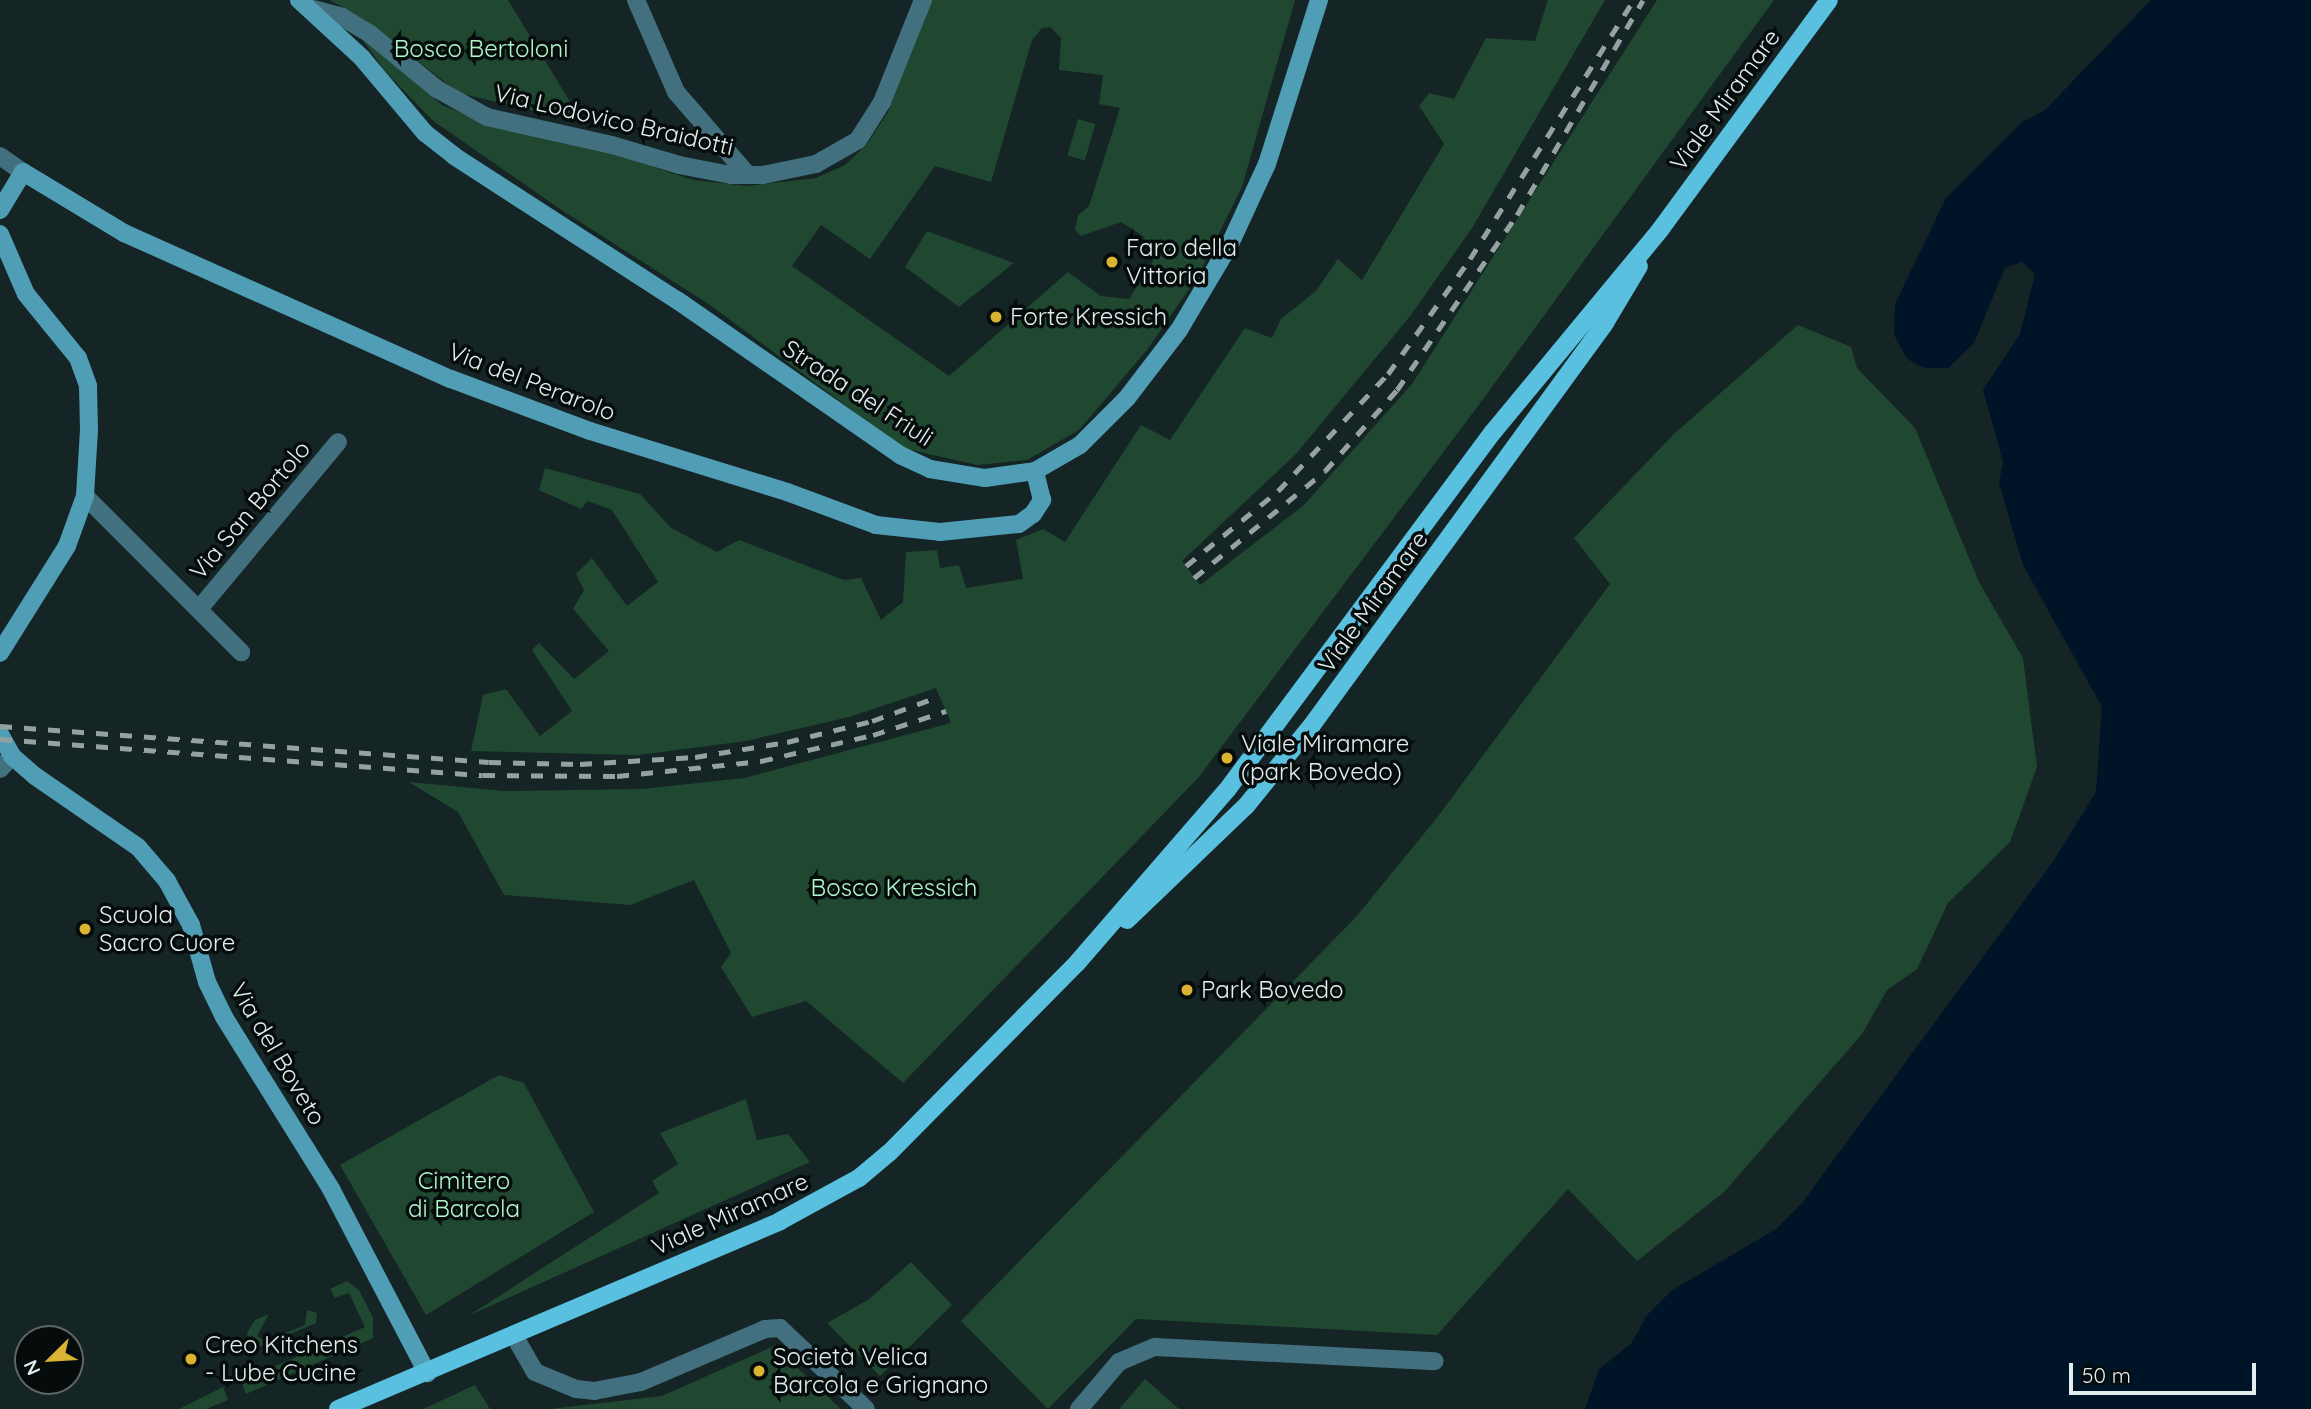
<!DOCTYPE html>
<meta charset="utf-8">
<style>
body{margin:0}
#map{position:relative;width:2311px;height:1409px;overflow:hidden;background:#152425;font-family:Quicksand,sans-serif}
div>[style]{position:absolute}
.green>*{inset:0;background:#204831;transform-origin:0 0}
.water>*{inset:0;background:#001427}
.street>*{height:18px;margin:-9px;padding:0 9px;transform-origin:9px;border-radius:9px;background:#42707f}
.secondary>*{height:18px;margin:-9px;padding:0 9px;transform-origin:9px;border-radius:9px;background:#509db6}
.primary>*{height:18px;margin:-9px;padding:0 9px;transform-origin:9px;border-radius:9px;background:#59c0e0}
.rail>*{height:5px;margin-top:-2.5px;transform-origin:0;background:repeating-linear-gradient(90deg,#96a2a2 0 12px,transparent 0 24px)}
.dots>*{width:19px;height:19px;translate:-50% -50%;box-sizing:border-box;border:4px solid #060c0c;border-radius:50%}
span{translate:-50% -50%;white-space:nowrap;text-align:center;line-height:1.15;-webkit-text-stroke:7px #060c0c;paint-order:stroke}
.park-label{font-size:24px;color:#b0f7c9}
.street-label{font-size:24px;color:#e3eded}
.poi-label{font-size:24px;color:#e3eded}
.left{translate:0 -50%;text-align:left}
.north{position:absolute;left:14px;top:1325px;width:70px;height:70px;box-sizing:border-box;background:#060c0c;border:2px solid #5e6666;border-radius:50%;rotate:246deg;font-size:19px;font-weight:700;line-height:28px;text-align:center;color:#e3eded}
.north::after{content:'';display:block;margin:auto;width:24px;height:32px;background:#dab333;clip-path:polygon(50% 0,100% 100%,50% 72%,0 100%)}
.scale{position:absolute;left:2069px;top:1363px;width:187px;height:32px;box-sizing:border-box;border:4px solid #e3eded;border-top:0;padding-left:9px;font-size:21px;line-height:24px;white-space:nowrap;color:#e3eded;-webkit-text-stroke:5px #060c0c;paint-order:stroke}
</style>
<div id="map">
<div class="green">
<i style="clip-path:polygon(330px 0,508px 0,583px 123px,459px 93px,366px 21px)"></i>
<i style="clip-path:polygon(evenodd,930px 0,1295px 0,1242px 187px,1198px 276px,1147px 350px,1079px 430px,1027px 460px,977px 465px,903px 448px,710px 305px,563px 211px,432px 120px,385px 71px,357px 32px,442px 105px,476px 119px,611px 153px,693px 180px,747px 186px,816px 178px,845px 165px,867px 144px,888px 112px,930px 0,1050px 27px,1061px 38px,1059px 70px,1103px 75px,1099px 104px,1120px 108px,1089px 206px,1078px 215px,1075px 230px,1081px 236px,1121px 222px,1143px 236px,1153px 261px,1129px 299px,1101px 296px,1068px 272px,949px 376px,792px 266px,821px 225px,870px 259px,935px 166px,991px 182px,1032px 40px,1042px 28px,1050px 27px)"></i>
<i style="clip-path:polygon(1548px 0,1605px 0,1472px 228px,1411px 315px,1296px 454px,1182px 561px,1200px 585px,1303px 506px,1412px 384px,1657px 0,1774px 0,1478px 406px,1198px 778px,903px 1083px,806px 1001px,752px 1017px,721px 967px,731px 953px,694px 880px,630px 905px,504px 895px,458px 812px,409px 782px,504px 791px,642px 789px,744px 778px,951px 723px,936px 688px,849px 717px,746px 741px,639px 755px,471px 751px,483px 695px,506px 689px,540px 736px,572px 711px,532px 650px,539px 643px,574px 679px,609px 651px,573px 609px,584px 590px,576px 574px,592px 558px,627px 606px,658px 582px,612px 510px,587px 501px,581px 509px,539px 490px,545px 468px,640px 494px,671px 528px,717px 552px,739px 540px,844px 580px,861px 578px,881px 620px,903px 602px,906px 552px,937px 550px,940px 568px,959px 565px,966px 588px,1023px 579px,1016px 540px,1043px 529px,1065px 542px,1141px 425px,1170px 440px,1245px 328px,1272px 338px,1281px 319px,1316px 291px,1338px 259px,1362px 280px,1444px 144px,1419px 106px,1429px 93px,1454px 99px,1486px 38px,1535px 41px)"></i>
<i style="left:1078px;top:119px;width:18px;height:38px;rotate:16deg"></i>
<i style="clip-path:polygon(927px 231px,1014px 263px,959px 307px,905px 267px)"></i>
<i style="clip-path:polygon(1798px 325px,1851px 347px,1857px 368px,1915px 428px,1979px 582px,2023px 658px,2037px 767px,2010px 842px,1948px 903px,1917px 969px,1887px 990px,1862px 1034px,1724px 1192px,1637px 1261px,1568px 1189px,1437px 1335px,1136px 1319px,1048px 1409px,961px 1321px,1356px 917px,1436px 819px,1610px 584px,1574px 538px,1675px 433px)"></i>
<i style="clip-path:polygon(499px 1075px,524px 1083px,594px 1212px,426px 1315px,340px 1165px)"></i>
<i style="clip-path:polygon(746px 1099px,757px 1140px,788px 1134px,810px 1162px,468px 1316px,659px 1193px,652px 1181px,678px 1164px,660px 1133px)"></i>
<i style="clip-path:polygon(911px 1262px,952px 1305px,880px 1376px,827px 1323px,868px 1300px)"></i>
<i style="clip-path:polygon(347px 1281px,359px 1290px,373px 1318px,373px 1338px,246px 1394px,241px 1381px,365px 1327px,349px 1293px,335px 1298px,330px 1289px)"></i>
<i style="clip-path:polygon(307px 1310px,317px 1313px,316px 1323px,260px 1347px,249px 1340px,247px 1333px,255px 1320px,269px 1314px,257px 1336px,266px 1341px,305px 1325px)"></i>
<i style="clip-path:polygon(774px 1346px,841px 1409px,550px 1409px,662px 1396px)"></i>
<i style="clip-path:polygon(1145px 1379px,1179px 1409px,1119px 1409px)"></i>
<i style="clip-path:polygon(475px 1385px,490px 1409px,423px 1409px)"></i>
<i style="clip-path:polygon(223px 1387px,228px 1400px,206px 1409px,179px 1409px)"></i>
</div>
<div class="water">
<i style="clip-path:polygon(2151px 0,2311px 0,2311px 1409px,1585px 1409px,1599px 1369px,1631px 1344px,1647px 1315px,1671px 1291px,1776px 1229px,1802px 1203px,2052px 863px,2096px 792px,2102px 707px,2023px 565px,1999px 483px,2003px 462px,1983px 390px,2020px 334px,2035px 274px,2022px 262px,2005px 268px,1974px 343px,1948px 368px,1925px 368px,1907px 359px,1894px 335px,1895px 304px,1946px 198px,2021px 123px,2045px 110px)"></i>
</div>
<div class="street">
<i style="left:636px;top:0;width:100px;rotate:66.5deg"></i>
<i style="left:676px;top:92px;width:110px;rotate:49.1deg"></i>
<i style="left:313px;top:9px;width:30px;rotate:15deg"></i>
<i style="left:342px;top:17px;width:33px;rotate:31deg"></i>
<i style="left:370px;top:34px;width:87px;rotate:39.4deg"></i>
<i style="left:437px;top:89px;width:57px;rotate:29.2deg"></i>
<i style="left:487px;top:117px;width:128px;rotate:12.6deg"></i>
<i style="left:612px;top:145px;width:70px;rotate:16.6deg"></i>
<i style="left:679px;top:165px;width:53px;rotate:10.9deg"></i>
<i style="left:731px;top:175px;width:32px"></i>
<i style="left:763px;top:175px;width:54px;rotate:-11.7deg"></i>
<i style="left:816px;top:164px;width:48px;rotate:-29.7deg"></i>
<i style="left:858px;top:140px;width:45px;rotate:-57.7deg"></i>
<i style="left:882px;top:102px;width:110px;rotate:-68.1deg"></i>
<i style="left:0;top:156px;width:28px;rotate:35deg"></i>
<i style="left:85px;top:496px;width:221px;rotate:45deg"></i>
<i style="left:199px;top:609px;width:217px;rotate:-50.2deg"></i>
<i style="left:0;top:769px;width:18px;rotate:-47deg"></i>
<i style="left:515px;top:1337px;width:40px;rotate:60.3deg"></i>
<i style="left:535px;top:1372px;width:44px;rotate:22.5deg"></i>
<i style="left:576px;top:1389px;width:18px;rotate:6deg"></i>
<i style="left:594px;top:1391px;width:48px;rotate:-10.8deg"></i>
<i style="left:641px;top:1382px;width:135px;rotate:-23.1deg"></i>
<i style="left:765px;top:1329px;width:15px;rotate:-4deg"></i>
<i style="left:780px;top:1328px;width:118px;rotate:43.3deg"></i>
<i style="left:1079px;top:1409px;width:62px;rotate:-49.6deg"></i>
<i style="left:1119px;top:1362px;width:39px;rotate:-23deg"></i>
<i style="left:1155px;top:1347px;width:280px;rotate:2.9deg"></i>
</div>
<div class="secondary">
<i style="left:299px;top:0;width:86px;rotate:42.6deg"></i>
<i style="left:362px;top:58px;width:98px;rotate:50deg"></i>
<i style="left:425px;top:133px;width:37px;rotate:38deg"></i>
<i style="left:454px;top:156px;width:265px;rotate:32.9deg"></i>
<i style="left:677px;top:300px;width:272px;rotate:34.8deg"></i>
<i style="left:900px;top:455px;width:33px;rotate:25deg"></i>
<i style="left:930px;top:469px;width:56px;rotate:9.3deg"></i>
<i style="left:985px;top:478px;width:50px;rotate:-8deg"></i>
<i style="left:1035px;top:471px;width:52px;rotate:-30deg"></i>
<i style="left:1080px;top:445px;width:66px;rotate:-45deg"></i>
<i style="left:1127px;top:398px;width:86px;rotate:-52.6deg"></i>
<i style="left:1179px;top:330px;width:100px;rotate:-59.3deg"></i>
<i style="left:1230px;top:244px;width:88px;rotate:-65.2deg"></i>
<i style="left:1267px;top:164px;width:172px;rotate:-72.4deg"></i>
<i style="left:0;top:210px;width:44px;rotate:-58.8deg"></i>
<i style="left:23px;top:172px;width:118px;rotate:31.1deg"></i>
<i style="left:124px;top:233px;width:358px;rotate:24.1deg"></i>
<i style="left:451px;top:379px;width:148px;rotate:20.5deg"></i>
<i style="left:590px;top:431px;width:206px;rotate:17.2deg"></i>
<i style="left:787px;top:492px;width:95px;rotate:20.3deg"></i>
<i style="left:876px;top:525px;width:64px;rotate:6.2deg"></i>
<i style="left:940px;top:532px;width:79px;rotate:-5.8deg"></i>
<i style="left:1019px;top:524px;width:17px;rotate:-36deg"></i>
<i style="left:1033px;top:514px;width:17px;rotate:-57deg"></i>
<i style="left:1042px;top:500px;width:30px;rotate:-104deg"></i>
<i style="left:0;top:234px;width:65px;rotate:66.6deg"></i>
<i style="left:26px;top:294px;width:82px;rotate:50.9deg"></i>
<i style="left:78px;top:358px;width:30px;rotate:70deg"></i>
<i style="left:88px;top:386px;width:44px;rotate:88.7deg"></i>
<i style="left:89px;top:430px;width:66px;rotate:93.5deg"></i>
<i style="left:85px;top:496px;width:53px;rotate:109.8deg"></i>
<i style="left:67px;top:546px;width:126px;rotate:122.1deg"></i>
<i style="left:0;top:734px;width:25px;rotate:61deg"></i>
<i style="left:12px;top:756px;width:30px;rotate:41deg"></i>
<i style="left:35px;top:776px;width:125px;rotate:34.6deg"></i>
<i style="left:138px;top:847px;width:45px;rotate:49.5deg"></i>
<i style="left:167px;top:881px;width:50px;rotate:61.4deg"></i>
<i style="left:191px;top:925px;width:59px;rotate:74.3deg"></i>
<i style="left:207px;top:982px;width:39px;rotate:64deg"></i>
<i style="left:224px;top:1017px;width:203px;rotate:58.1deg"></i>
<i style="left:331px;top:1189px;width:208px;rotate:62.4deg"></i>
</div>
<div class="primary">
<i style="left:1127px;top:920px;width:165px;rotate:-43.8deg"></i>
<i style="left:1246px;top:806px;width:104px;rotate:-50.8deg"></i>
<i style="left:1312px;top:725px;width:497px;rotate:-53.9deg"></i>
<i style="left:1605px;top:323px;width:66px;rotate:-59.2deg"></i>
<i style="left:338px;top:1409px;width:480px;rotate:-23deg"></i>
<i style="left:780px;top:1221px;width:90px;rotate:-28.6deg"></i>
<i style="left:859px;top:1178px;width:39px;rotate:-40deg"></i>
<i style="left:889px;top:1153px;width:267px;rotate:-45.3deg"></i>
<i style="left:1077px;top:963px;width:229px;rotate:-49.1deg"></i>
<i style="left:1227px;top:790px;width:446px;rotate:-53.4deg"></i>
<i style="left:1493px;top:432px;width:262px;rotate:-50.4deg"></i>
<i style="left:1660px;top:230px;width:285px;rotate:-53.7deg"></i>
</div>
<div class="rail">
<i style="left:1186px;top:566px;width:119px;rotate:-39.2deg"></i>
<i style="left:1278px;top:491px;width:161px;rotate:-46.8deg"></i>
<i style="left:1388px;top:374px;width:141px;rotate:-54.5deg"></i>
<i style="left:1470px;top:259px;width:303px;rotate:-57.7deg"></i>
<i style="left:1194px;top:578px;width:169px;rotate:-39.2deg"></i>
<i style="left:1325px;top:471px;width:108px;rotate:-48.4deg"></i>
<i style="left:1397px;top:390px;width:212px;rotate:-55.6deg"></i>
<i style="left:1517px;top:215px;width:249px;rotate:-59.6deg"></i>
<i style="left:0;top:726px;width:490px;rotate:4.2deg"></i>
<i style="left:489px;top:762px;width:91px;rotate:1.3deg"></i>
<i style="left:580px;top:764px;width:115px;rotate:-3.5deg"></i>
<i style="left:695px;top:757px;width:93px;rotate:-9.3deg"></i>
<i style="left:787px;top:742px;width:88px;rotate:-13.9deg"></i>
<i style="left:872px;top:721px;width:72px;rotate:-20.2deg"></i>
<i style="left:0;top:739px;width:484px;rotate:4.3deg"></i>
<i style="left:483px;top:775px;width:134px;rotate:0.4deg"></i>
<i style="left:617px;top:776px;width:145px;rotate:-5.9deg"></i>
<i style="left:761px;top:761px;width:115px;rotate:-13.1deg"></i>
<i style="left:873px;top:735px;width:77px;rotate:-18.2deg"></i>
</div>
<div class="dots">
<i style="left:1112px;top:262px;background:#dab333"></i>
<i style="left:996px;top:317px;background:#dab333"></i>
<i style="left:1227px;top:758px;background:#dab333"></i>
<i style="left:85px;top:929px;background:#dab333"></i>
<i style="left:1187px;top:990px;background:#dab333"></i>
<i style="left:191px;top:1359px;background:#dab333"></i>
<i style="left:759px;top:1371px;background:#dab333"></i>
</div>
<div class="park-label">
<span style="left:481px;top:49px">Bosco Bertoloni</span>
<span style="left:894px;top:888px">Bosco Kressich</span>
<span style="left:464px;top:1195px">Cimitero<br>di Barcola</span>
</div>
<div class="street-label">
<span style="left:1725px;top:100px;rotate:-54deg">Viale Miramare</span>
<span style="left:614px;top:120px;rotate:13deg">Via Lodovico Braidotti</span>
<span style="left:532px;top:382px;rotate:21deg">Via del Perarolo</span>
<span style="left:858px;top:393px;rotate:33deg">Strada del Friuli</span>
<span style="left:250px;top:510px;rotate:-50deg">Via San Bortolo</span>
<span style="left:1373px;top:602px;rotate:-54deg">Viale Miramare</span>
<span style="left:278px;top:1054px;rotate:59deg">Via del Boveto</span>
<span style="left:730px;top:1214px;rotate:-24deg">Viale Miramare</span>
</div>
<div class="poi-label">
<span class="left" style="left:1126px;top:262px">Faro della<br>Vittoria</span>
<span class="left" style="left:1010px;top:317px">Forte Kressich</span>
<span class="left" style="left:1241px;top:758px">Viale Miramare<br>(park Bovedo)</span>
<span class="left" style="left:99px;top:929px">Scuola<br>Sacro Cuore</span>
<span class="left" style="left:1201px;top:990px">Park Bovedo</span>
<span class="left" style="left:205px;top:1359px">Creo Kitchens<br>- Lube Cucine</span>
<span class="left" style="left:773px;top:1371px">Società Velica<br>Barcola e Grignano</span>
</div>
<div class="north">N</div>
<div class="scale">50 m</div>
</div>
